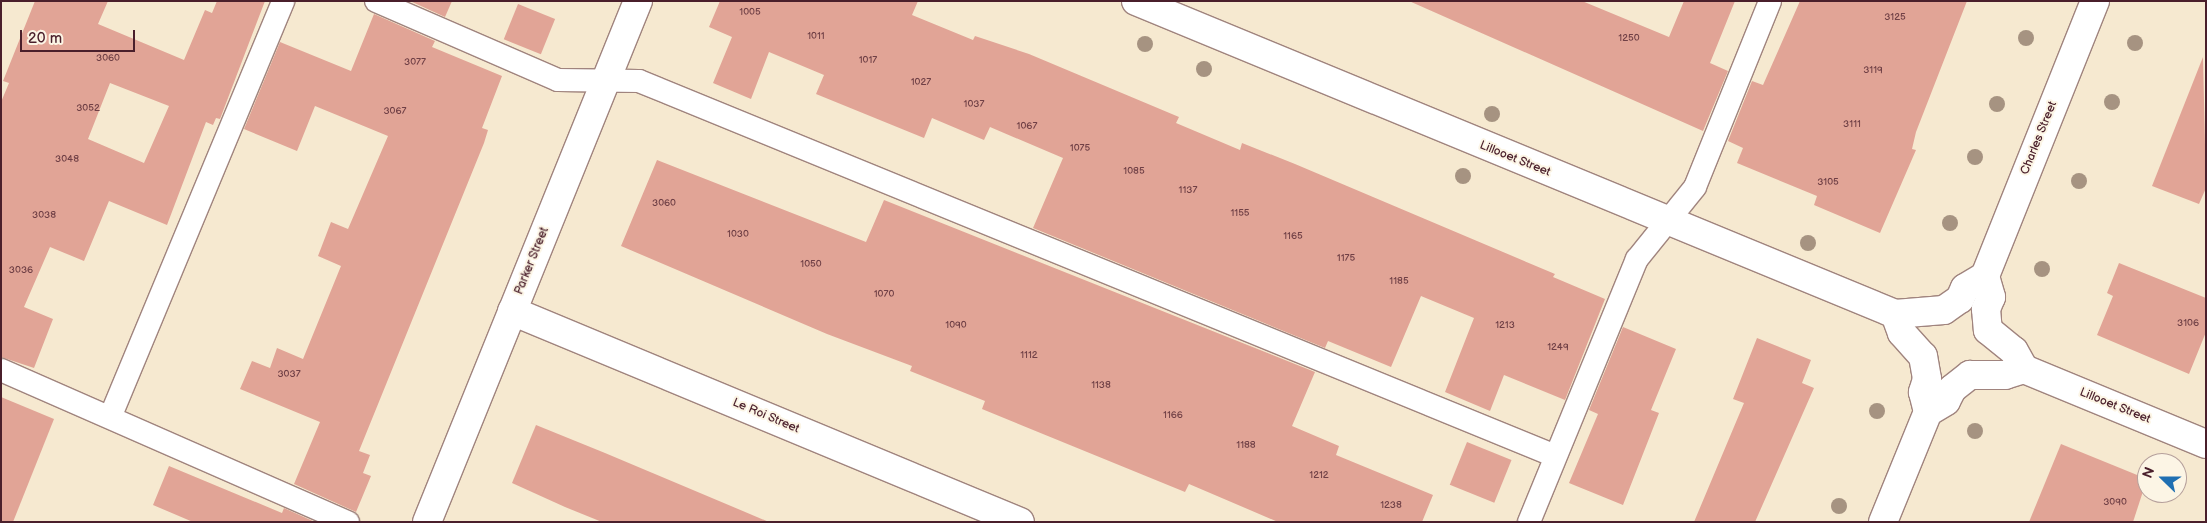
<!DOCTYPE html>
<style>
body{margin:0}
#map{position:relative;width:2207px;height:523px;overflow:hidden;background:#f6e9d0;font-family:"Balsamiq Sans",sans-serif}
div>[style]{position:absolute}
.building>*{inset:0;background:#e1a496;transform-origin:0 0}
.roads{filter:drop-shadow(1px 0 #a0847e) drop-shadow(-1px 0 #a0847e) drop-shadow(0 1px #a0847e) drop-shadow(0 -1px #a0847e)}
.lane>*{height:22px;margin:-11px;padding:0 11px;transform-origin:11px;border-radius:11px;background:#fff}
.street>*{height:28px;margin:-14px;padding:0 14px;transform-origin:14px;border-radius:14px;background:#fff}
.trees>*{width:16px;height:16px;margin:-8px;border-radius:50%;background:#a69381}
span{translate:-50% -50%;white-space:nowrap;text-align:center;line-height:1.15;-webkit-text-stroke:4px #fcf5e5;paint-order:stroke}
.number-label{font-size:10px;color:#704046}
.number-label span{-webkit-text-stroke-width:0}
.street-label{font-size:12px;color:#4a1f2b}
.frame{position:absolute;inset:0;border:2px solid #4a1f2b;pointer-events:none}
.north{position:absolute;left:2137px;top:453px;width:50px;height:50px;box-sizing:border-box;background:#fcf5e5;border:1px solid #b59f9b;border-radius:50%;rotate:292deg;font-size:14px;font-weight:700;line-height:20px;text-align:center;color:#4a1f2b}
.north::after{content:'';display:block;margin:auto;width:18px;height:22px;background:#1f6fb2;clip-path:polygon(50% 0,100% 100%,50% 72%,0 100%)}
.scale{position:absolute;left:20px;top:30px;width:115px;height:22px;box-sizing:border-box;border:2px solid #4a1f2b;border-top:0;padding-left:6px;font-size:15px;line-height:18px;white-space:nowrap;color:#4a1f2b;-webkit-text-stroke:4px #fcf5e5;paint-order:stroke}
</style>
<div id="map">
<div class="building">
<i style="clip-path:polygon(evenodd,35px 1px,108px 1px,98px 24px,184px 60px,205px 10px,212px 13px,217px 1px,265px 1px,220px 119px,216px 118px,213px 125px,206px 122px,167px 225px,109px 201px,84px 261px,50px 247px,24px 307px,53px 319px,34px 368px,1px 357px,1px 102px,9px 83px,3px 81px,35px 1px,110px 83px,169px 106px,144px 163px,88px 139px,110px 83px)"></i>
<i style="clip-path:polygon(410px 1px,452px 1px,445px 17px)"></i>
<i style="clip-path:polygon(720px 1px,918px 1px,912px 15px,973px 40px,975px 36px,1029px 54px,1179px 117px,1176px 123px,1240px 150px,1242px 143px,1295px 164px,1555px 274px,1553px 277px,1605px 299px,1565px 400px,1504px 375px,1490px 411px,1445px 392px,1474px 318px,1421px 296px,1391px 367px,1328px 341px,1325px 348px,1033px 228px,1063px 158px,990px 127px,984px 140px,932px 118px,924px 138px,816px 94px,824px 75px,769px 52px,751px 99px,713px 83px,732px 37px,709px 27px)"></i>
<i style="clip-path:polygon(1409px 1px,1582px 1px,1669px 37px,1684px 1px,1735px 1px,1710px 63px,1728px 71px,1703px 131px)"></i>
<i style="clip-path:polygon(1800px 1px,1967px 1px,1916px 132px,1912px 149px,1916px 150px,1880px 233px,1814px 205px,1817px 196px,1737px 163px,1743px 148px,1728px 141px,1752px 81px,1763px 85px)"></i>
<i style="left:518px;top:4px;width:40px;height:38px;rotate:22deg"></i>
<i style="clip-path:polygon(374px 14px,435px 41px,432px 47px,502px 76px,482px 128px,488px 130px,484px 143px,359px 451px,370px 455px,363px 473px,371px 476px,356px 512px,294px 484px,320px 422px,240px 389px,252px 361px,270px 368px,277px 348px,303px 359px,341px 266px,318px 256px,331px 222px,348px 229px,388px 136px,315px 106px,297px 151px,244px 129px,280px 42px,351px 71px)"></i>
<i style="clip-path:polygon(2203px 57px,2206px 188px,2199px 204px,2152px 186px)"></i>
<i style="clip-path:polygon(657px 160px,866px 242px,884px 200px,1315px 372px,1292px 426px,1339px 446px,1336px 455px,1433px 495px,1422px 522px,1278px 522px,1189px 484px,1185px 492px,982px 409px,985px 401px,910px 371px,912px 366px,827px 334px,621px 246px)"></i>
<i style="clip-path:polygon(2119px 263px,2206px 298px,2206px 332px,2189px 374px,2097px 335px,2113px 296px,2107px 293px)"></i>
<i style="clip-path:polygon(1623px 327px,1676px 349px,1651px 410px,1659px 413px,1623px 505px,1569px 483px,1598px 414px,1589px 410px)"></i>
<i style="clip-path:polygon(1757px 338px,1811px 360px,1802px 383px,1814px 388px,1755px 522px,1694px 522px,1744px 403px,1733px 399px)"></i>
<i style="clip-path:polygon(1px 397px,54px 419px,13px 522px,1px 522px)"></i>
<i style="clip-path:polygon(536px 425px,605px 453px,769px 522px,602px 522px,565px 507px,512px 483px)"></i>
<i style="left:1467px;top:442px;width:48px;height:46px;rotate:22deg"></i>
<i style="clip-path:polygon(2061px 444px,2147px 479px,2133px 522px,2029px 522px)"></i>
<i style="clip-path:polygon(169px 466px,282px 513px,284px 508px,315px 522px,193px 522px,153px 505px)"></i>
</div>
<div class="roads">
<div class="lane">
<i style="left:376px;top:1px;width:198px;rotate:23.5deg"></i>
<i style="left:558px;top:80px;width:81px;rotate:0.7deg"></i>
<i style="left:639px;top:81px;width:990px;rotate:22.26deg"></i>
<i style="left:1px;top:370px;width:379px;rotate:23.7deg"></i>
<i style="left:111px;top:415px;width:448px;rotate:-67.4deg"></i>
<i style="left:1529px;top:522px;width:284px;rotate:-67.7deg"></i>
<i style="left:1637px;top:259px;width:92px;rotate:-51.1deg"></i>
<i style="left:1695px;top:187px;width:201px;rotate:-68deg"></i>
</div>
<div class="street">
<i style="left:1136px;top:1px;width:821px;rotate:22.41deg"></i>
<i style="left:1895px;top:314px;width:49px;rotate:-4.7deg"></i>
<i style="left:1944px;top:310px;width:19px;rotate:-35deg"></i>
<i style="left:1960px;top:299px;width:12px;rotate:-66deg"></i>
<i style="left:1965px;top:288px;width:23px;rotate:-31deg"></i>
<i style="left:2095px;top:1px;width:296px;rotate:111.8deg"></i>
<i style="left:1985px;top:276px;width:22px;rotate:74deg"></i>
<i style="left:1991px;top:297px;width:13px;rotate:113deg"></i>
<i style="left:1986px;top:309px;width:21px;rotate:85deg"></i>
<i style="left:1988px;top:330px;width:33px;rotate:39deg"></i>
<i style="left:2014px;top:351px;width:21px;rotate:61deg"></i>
<i style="left:2024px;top:369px;width:197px;rotate:22.4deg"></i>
<i style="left:512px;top:311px;width:550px;rotate:22.56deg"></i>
<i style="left:1895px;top:314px;width:20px;rotate:70deg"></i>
<i style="left:1902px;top:333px;width:31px;rotate:48deg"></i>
<i style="left:1923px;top:356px;width:23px;rotate:80deg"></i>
<i style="left:1927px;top:379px;width:14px;rotate:107deg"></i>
<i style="left:1923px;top:392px;width:21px;rotate:76deg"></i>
<i style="left:427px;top:522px;width:562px;rotate:-67.95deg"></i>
<i style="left:1883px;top:522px;width:119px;rotate:-67.8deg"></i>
<i style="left:1928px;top:412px;width:21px;rotate:-31deg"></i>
<i style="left:1946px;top:401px;width:13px;rotate:-63deg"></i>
<i style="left:1952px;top:389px;width:23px;rotate:-38deg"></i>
<i style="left:1970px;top:375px;width:35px"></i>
<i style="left:2005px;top:375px;width:20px;rotate:-18deg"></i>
</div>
</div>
<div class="trees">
<i style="left:2026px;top:38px"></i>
<i style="left:2135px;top:43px"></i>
<i style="left:1145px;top:44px"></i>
<i style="left:1204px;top:69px"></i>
<i style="left:2112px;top:102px"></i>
<i style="left:1997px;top:104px"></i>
<i style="left:1492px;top:114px"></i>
<i style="left:1975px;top:157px"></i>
<i style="left:1463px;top:176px"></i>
<i style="left:2079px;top:181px"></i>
<i style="left:1950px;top:223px"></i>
<i style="left:1808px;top:243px"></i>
<i style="left:2042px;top:269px"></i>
<i style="left:1877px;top:411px"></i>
<i style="left:1975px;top:431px"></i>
<i style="left:1839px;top:506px"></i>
</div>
<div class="number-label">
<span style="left:750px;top:13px">1005</span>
<span style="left:1895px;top:18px">3125</span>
<span style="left:816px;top:37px">1011</span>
<span style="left:1629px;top:39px">1250</span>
<span style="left:108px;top:59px">3060</span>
<span style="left:868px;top:61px">1017</span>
<span style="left:415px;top:63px">3077</span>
<span style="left:1873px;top:71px">3119</span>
<span style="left:921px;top:83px">1027</span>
<span style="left:974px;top:105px">1037</span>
<span style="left:88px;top:109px">3052</span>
<span style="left:395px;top:112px">3067</span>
<span style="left:1852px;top:125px">3111</span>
<span style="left:1027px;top:127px">1067</span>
<span style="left:1080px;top:149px">1075</span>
<span style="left:67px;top:160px">3048</span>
<span style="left:1134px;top:172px">1085</span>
<span style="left:1828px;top:183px">3105</span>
<span style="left:1188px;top:191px">1137</span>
<span style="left:664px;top:204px">3060</span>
<span style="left:1240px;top:214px">1155</span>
<span style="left:44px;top:216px">3038</span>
<span style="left:738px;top:235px">1030</span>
<span style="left:1293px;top:237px">1165</span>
<span style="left:1346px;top:259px">1175</span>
<span style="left:811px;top:265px">1050</span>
<span style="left:21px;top:271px">3036</span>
<span style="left:1399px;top:282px">1185</span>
<span style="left:884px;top:295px">1070</span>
<span style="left:2188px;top:324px">3106</span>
<span style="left:956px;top:326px">1090</span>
<span style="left:1505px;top:326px">1213</span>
<span style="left:1558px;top:348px">1249</span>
<span style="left:1029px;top:356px">1112</span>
<span style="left:289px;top:375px">3037</span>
<span style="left:1101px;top:386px">1138</span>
<span style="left:1173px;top:416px">1166</span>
<span style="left:1246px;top:446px">1188</span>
<span style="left:1319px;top:476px">1212</span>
<span style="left:2115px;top:503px">3090</span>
<span style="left:1391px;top:506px">1238</span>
</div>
<div class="street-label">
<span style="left:2039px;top:138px;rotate:-68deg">Charles Street</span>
<span style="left:1515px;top:159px;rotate:22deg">Lillooet Street</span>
<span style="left:532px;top:261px;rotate:-68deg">Parker Street</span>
<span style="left:2115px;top:406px;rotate:22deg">Lillooet Street</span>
<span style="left:766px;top:416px;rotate:23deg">Le Roi Street</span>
</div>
<div class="frame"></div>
<div class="north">N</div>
<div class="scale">20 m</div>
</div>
